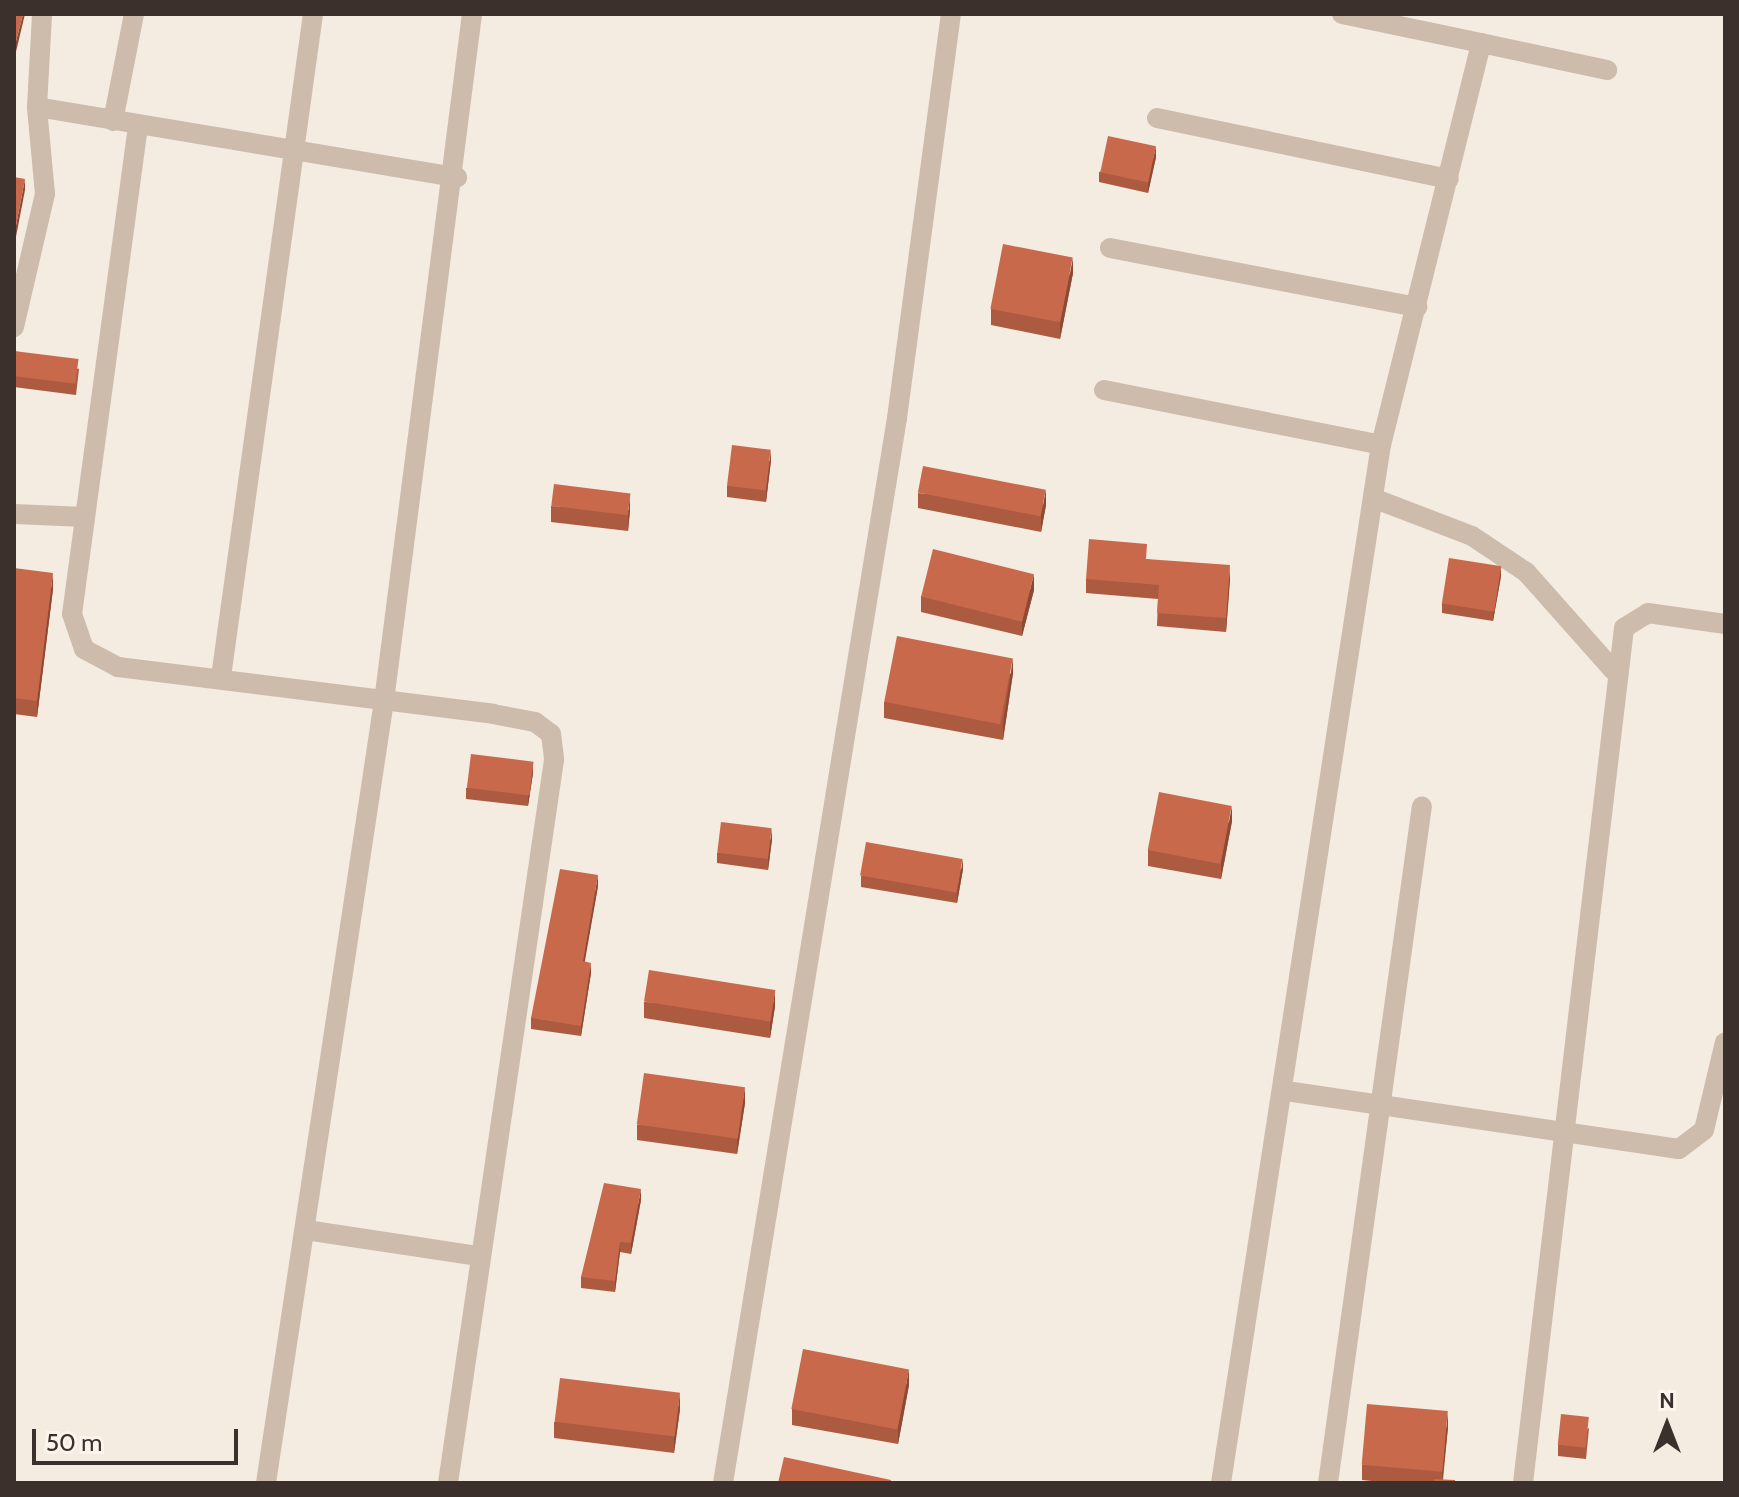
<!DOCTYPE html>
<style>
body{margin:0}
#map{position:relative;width:1739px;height:1497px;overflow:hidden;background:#f4ebe1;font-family:Cabin,sans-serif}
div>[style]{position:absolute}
.minor>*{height:20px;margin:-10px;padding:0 10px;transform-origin:10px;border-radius:10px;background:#cdbbac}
.wall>*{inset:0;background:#ac5a40}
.shaded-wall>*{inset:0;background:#8c4a34}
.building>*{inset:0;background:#c8694b;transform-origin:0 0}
span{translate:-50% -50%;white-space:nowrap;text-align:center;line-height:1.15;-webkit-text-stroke:6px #fbf5ee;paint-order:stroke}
.frame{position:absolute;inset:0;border:16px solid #3b302b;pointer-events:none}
.north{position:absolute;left:1627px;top:1385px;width:80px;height:80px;-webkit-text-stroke:6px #fbf5ee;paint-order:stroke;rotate:0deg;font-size:22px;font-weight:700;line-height:32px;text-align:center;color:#3b302b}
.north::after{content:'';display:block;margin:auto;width:28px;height:36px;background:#3b302b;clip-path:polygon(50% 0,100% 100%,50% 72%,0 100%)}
.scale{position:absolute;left:32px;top:1429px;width:206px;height:36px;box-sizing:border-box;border:4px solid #3b302b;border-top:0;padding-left:10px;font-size:24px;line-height:28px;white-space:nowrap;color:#3b302b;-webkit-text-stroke:6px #fbf5ee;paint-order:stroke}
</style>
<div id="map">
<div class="minor">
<i style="left:1342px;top:14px;width:142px;rotate:11.8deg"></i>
<i style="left:37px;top:107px;width:426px;rotate:9.5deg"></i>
<i style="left:1157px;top:118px;width:298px;rotate:11.8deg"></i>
<i style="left:113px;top:121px;width:109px;rotate:-78.9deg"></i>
<i style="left:138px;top:126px;width:492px;rotate:97.7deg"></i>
<i style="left:72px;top:614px;width:37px;rotate:71deg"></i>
<i style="left:84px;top:649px;width:38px;rotate:28deg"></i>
<i style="left:118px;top:667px;width:378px;rotate:7.1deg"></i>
<i style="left:493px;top:714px;width:43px;rotate:10.8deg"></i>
<i style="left:535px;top:722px;width:20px;rotate:37deg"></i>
<i style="left:551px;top:734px;width:26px;rotate:83deg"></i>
<i style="left:554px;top:760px;width:731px;rotate:98.34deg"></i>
<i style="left:1110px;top:248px;width:313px;rotate:10.9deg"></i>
<i style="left:14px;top:327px;width:137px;rotate:-76.9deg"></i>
<i style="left:45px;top:194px;width:87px;rotate:-95.3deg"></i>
<i style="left:37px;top:107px;width:93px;rotate:-86.9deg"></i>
<i style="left:1104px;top:390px;width:282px;rotate:11.2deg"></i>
<i style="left:1373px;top:498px;width:106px;rotate:21deg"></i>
<i style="left:1472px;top:536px;width:65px;rotate:33.7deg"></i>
<i style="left:1526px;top:572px;width:132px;rotate:48.4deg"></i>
<i style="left:14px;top:514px;width:71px;rotate:2.4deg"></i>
<i style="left:221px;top:677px;width:669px;rotate:-82.1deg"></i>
<i style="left:1286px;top:1091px;width:397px;rotate:8.4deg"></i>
<i style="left:1679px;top:1149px;width:31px;rotate:-37deg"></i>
<i style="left:1704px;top:1130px;width:90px;rotate:-76.6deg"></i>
<i style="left:306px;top:1230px;width:173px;rotate:8.6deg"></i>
<i style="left:266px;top:1483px;width:791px;rotate:-81.42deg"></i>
<i style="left:384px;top:701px;width:693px;rotate:-82.7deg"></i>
<i style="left:723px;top:1483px;width:1079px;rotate:-80.72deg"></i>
<i style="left:897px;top:418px;width:408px;rotate:-82.4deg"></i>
<i style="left:1221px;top:1483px;width:1050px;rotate:-81.24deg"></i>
<i style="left:1381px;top:445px;width:414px;rotate:-76deg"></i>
<i style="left:1481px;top:43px;width:129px;rotate:12.1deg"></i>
<i style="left:1328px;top:1483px;width:683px;rotate:-82.1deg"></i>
<i style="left:1523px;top:1483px;width:861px;rotate:-83.26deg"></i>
<i style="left:1624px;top:628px;width:28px;rotate:-32deg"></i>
<i style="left:1648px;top:613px;width:78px;rotate:8.1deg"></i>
</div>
<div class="wall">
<i style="clip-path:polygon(1156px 157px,1148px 193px,1099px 182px,1099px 172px)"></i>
<i style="clip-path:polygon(1073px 273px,1060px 339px,991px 325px,991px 309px)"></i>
<i style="clip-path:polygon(14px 351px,79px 369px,76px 395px,14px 387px)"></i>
<i style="clip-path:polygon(771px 460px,766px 502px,727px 497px,727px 486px)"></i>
<i style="clip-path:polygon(918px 493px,1046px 505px,1041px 532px,918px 508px)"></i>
<i style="clip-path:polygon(551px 506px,630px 510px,628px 531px,551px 522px)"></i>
<i style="clip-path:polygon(1147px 559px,1230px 579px,1226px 632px,1157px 626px,1158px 599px,1086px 593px,1086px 579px)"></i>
<i style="clip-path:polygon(14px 568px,53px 589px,37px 717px,14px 714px)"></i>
<i style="clip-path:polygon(1501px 576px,1493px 621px,1442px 613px,1442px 603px)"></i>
<i style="clip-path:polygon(1034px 590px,1022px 636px,921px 612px,921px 596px)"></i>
<i style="clip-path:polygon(1013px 673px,1003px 740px,884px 718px,884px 702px)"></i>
<i style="clip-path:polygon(533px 773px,528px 806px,466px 799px,466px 788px)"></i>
<i style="clip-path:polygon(1232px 821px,1221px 879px,1148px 866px,1148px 850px)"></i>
<i style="clip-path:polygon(772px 839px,768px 870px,717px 863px,717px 853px)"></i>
<i style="clip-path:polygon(963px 869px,957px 903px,861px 887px,861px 876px)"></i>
<i style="clip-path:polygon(598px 886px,584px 962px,591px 973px,581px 1036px,531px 1029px,531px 1018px)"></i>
<i style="clip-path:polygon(644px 1002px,775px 1006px,770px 1038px,644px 1018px)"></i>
<i style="clip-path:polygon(745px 1103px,737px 1154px,637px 1140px,637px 1125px)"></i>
<i style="clip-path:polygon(641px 1200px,631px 1254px,620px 1252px,615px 1292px,581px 1288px,581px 1277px)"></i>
<i style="clip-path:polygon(909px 1385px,898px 1444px,792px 1425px,792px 1409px)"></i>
<i style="clip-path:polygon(680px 1409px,674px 1453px,554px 1438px,554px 1422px)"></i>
<i style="clip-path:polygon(1448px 1427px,1443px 1480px,1455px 1483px,1392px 1483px,1362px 1480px,1362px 1465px)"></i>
<i style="clip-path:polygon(1589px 1428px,1586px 1459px,1558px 1456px,1558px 1445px)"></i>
</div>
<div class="shaded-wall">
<i style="clip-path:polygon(23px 14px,25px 14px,14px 60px,14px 49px)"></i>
<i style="clip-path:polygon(1156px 146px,1156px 157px,1148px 193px,1148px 182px)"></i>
<i style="clip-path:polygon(25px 179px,25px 190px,14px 247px,14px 236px)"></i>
<i style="clip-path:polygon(1073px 258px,1073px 273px,1060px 339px,1060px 323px)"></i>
<i style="clip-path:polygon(771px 450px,771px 460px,766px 502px,766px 491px)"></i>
<i style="clip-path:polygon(1046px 489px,1046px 505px,1041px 532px,1041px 516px)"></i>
<i style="clip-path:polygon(630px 494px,630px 510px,628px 531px,628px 516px)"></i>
<i style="clip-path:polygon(1230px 565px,1230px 579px,1226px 632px,1226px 618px)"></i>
<i style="clip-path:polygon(1501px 566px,1501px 576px,1493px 621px,1493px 610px)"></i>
<i style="clip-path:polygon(53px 573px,53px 589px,37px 717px,37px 701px)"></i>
<i style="clip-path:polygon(1034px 574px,1034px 590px,1022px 636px,1022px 621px)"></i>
<i style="clip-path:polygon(1013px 658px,1013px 673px,1003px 740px,1003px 724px)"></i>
<i style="clip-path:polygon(533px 762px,533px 773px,528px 806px,528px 796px)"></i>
<i style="clip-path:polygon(1232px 806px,1232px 821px,1221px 879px,1221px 863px)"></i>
<i style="clip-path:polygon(772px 828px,772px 839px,768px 870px,768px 859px)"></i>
<i style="clip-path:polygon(963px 859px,963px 869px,957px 903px,957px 892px)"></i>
<i style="clip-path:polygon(598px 875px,598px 886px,583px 972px,583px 961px)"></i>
<i style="clip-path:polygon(591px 963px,591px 973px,581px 1036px,581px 1026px)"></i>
<i style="clip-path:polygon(775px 991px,775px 1006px,770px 1038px,770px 1022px)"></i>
<i style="clip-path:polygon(745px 1087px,745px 1103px,737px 1154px,737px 1138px)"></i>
<i style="clip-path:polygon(641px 1189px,641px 1200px,631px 1254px,631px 1243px)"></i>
<i style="clip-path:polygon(620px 1242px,620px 1252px,615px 1292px,615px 1281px)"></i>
<i style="clip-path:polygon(909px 1369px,909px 1385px,898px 1444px,898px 1428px)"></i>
<i style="clip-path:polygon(680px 1393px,680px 1409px,674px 1453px,674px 1437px)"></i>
<i style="clip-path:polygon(1448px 1411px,1448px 1427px,1442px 1483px,1442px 1472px)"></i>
</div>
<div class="building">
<i style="clip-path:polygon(14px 14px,23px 14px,14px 49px)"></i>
<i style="left:1108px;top:136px;width:49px;height:37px;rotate:12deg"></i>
<i style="clip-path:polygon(14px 177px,25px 179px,14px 236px)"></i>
<i style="left:1003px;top:244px;width:71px;height:66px;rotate:11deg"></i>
<i style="left:14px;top:351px;width:65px;height:25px;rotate:7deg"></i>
<i style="left:732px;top:445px;width:39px;height:41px;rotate:7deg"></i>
<i style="left:923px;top:466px;width:125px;height:27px;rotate:11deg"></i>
<i style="left:554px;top:484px;width:77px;height:22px;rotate:7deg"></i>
<i style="clip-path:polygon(1089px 539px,1147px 544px,1146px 559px,1230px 565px,1226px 618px,1157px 613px,1159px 585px,1086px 579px)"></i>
<i style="left:933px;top:549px;width:104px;height:49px;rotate:14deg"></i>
<i style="left:1449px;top:558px;width:53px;height:46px;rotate:9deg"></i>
<i style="clip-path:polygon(14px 568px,53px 573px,37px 701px,14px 698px)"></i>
<i style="left:897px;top:636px;width:118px;height:67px;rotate:11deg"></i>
<i style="left:471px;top:754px;width:63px;height:34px;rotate:7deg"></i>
<i style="left:1159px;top:792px;width:74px;height:59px;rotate:11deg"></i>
<i style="left:721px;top:822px;width:51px;height:31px;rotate:7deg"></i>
<i style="left:866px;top:842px;width:98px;height:34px;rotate:10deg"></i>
<i style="clip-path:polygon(560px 869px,598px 875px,583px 961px,591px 963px,581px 1026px,531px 1018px)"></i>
<i style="left:649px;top:970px;width:128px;height:32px;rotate:9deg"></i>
<i style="left:644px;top:1073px;width:102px;height:52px;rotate:8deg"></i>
<i style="clip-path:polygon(604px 1183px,641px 1189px,631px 1243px,620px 1242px,615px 1281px,581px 1277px)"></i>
<i style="left:803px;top:1349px;width:108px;height:61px;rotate:11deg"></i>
<i style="left:560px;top:1378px;width:121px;height:44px;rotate:7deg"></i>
<i style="left:1367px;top:1404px;width:81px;height:61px;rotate:5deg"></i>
<i style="left:1561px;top:1414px;width:28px;height:31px;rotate:6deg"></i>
<i style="clip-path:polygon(784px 1457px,891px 1480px,890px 1483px,778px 1483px)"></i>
<i style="clip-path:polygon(1434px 1479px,1455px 1480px,1455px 1483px,1434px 1483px)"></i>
</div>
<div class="frame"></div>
<div class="north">N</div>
<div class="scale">50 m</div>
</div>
